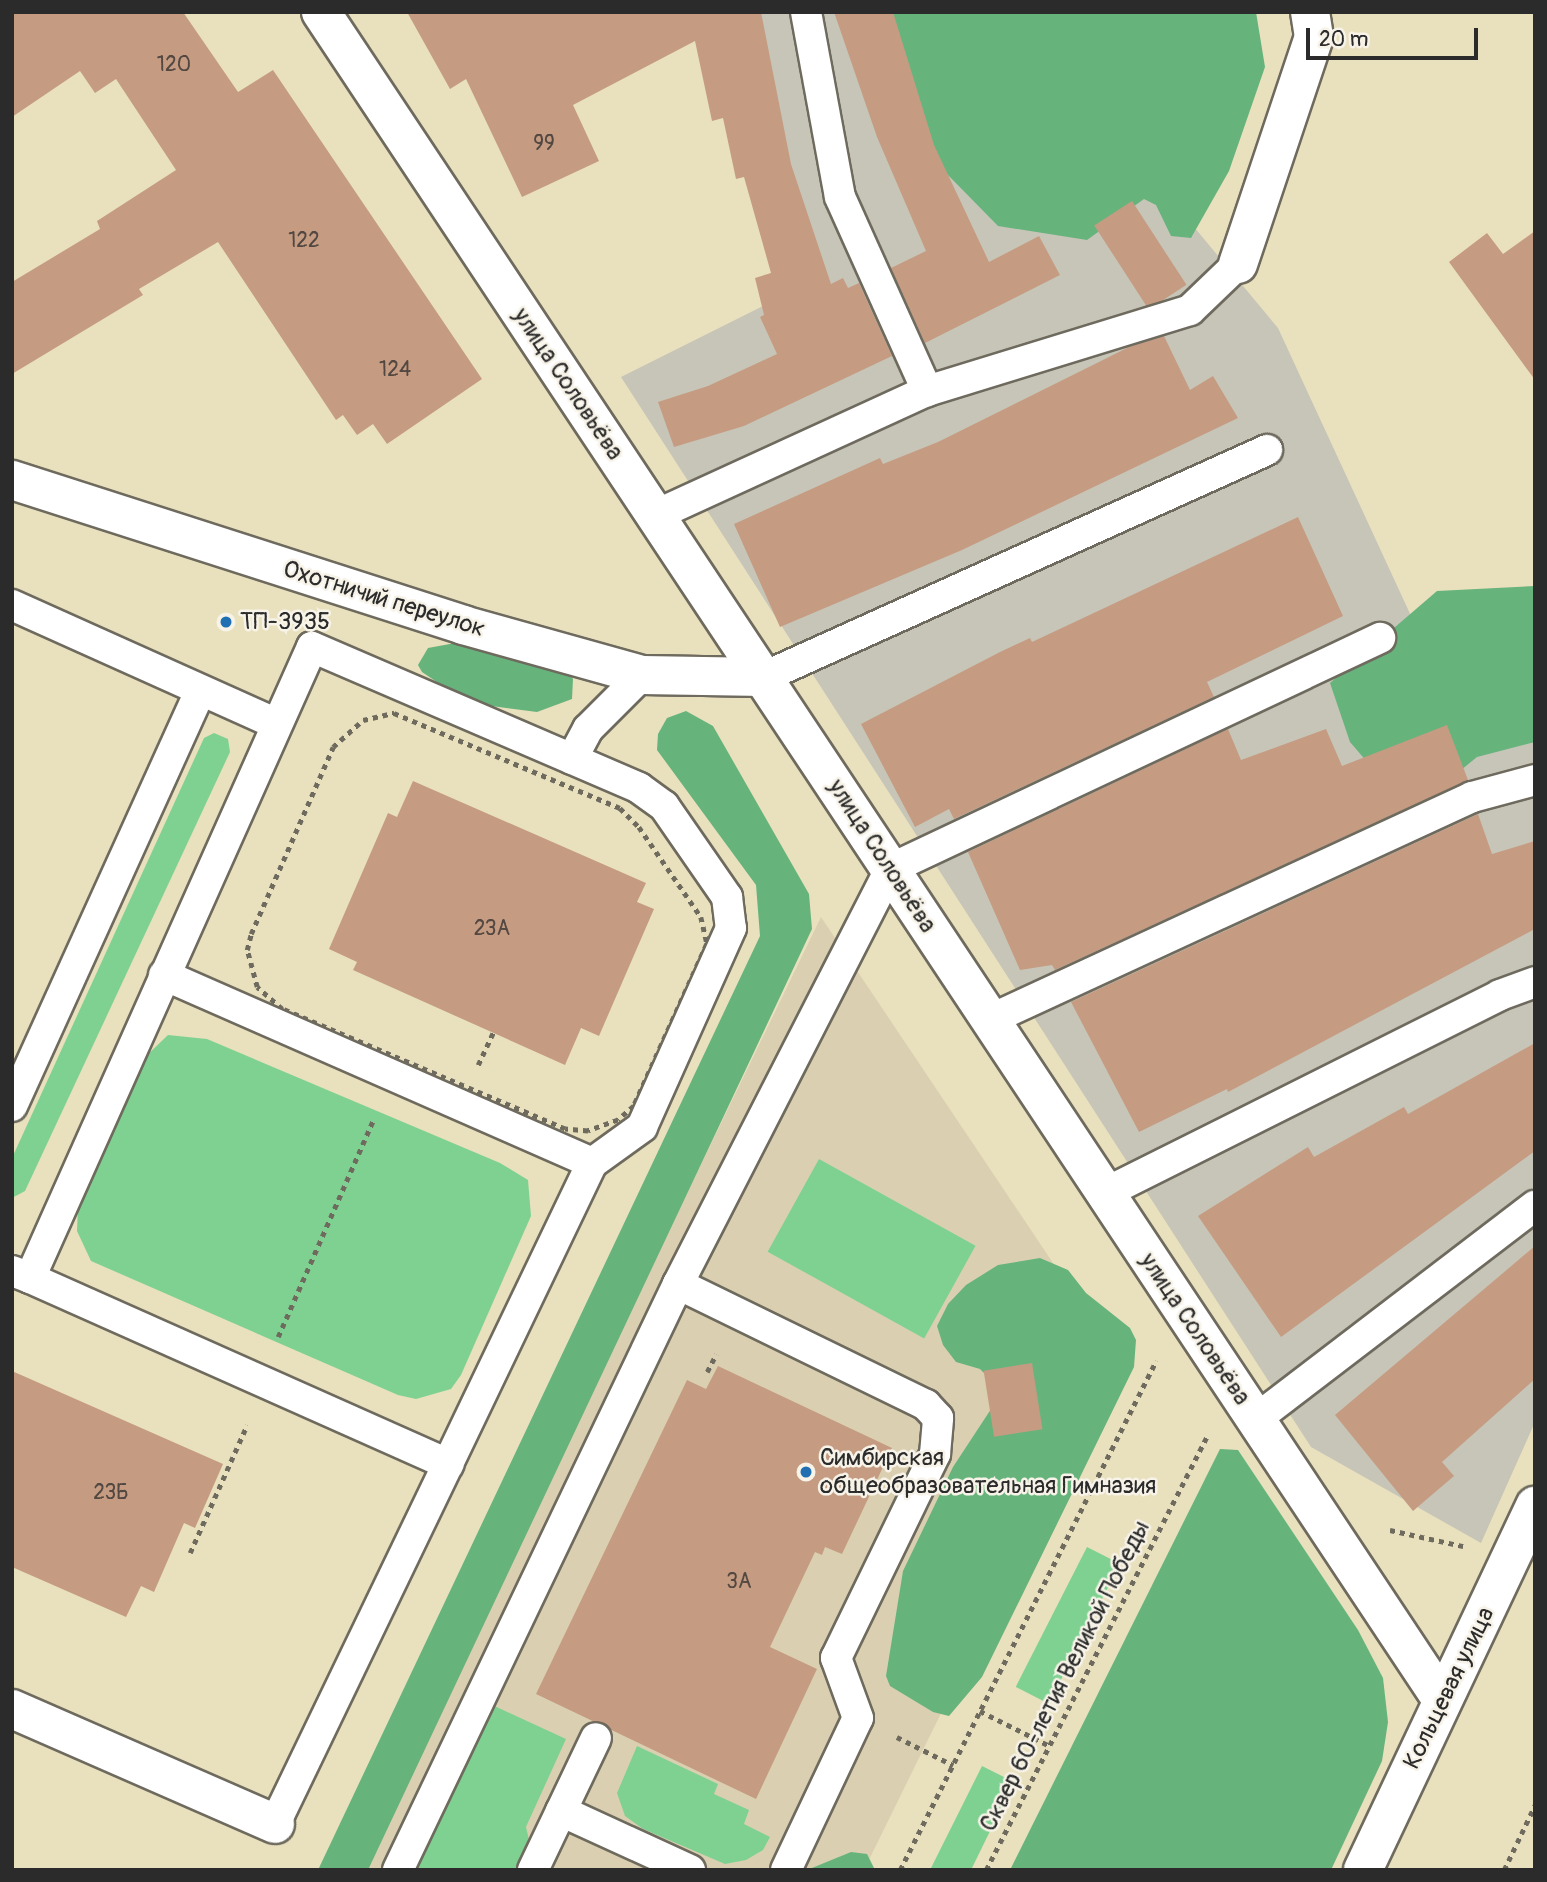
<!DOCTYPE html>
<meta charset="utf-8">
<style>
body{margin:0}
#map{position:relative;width:1547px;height:1882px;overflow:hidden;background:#e9e0bd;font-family:Pangolin,sans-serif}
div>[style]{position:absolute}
.built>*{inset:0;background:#dad0b1}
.industrial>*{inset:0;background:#c7c5b8}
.green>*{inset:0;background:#7fd192;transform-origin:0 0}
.forest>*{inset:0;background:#67b37c}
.building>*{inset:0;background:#c59c82;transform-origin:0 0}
.path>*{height:4.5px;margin-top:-2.25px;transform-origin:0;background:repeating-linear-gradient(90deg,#6e6a5e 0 5px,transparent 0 10px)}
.roads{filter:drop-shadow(2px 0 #6e6a5e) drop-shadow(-2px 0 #6e6a5e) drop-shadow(0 2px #6e6a5e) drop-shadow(0 -2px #6e6a5e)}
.lane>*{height:30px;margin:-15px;padding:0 15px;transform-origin:15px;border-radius:15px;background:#fff}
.street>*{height:38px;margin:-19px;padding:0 19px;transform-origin:19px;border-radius:19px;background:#fff}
.secondary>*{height:38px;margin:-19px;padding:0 19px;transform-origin:19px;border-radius:19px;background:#fff}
.dots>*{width:19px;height:19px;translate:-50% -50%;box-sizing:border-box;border:4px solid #f7f3e8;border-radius:50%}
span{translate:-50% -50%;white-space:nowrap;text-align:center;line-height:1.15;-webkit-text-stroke:5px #f7f3e8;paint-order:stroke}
.number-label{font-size:21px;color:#524741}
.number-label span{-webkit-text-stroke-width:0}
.street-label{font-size:24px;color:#2b2b2b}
.poi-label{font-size:24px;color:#2b2b2b}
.left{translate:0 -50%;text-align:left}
.frame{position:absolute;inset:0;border:14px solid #2b2b2b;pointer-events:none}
.scale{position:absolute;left:1306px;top:28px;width:172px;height:32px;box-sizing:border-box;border:4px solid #2b2b2b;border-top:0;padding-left:9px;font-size:21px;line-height:24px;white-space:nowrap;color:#2b2b2b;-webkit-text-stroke:5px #f7f3e8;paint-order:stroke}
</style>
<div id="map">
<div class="built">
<i style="clip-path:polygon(821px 917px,1116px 1357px,864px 1870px,359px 1870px)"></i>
</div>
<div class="industrial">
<i style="clip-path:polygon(718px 12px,918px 12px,1140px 162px,1278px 328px,1467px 737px,1535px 723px,1535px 1422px,1481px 1543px,1311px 1447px,621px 377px,781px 297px)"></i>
</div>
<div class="green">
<i style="clip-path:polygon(214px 733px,228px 739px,230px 752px,25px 1191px,12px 1198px,12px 1158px,204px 738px)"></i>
<i style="clip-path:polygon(168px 1035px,207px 1039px,500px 1163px,528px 1180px,531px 1216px,461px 1375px,451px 1389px,416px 1399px,398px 1395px,91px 1261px,77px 1231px,78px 1204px,144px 1058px)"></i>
<i style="left:819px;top:1159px;width:179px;height:106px;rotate:29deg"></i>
<i style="left:1087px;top:1547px;width:37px;height:157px;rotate:27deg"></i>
<i style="clip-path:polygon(488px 1703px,566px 1739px,526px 1827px,529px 1840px,515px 1870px,406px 1870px)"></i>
<i style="clip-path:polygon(637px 1746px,718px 1784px,714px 1794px,749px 1810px,744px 1824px,770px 1837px,763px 1850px,746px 1860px,725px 1864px,643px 1829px,625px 1816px,617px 1793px)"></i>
<i style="clip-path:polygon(982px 1766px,1014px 1782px,971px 1870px,930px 1870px)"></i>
</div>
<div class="forest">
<i style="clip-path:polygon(869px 12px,1256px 12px,1265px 67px,1229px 171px,1191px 238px,1171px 236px,1156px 205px,1144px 199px,1087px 240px,998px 226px,896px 122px)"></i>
<i style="clip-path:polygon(1535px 586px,1535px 742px,1477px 757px,1429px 796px,1386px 784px,1350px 742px,1330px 683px,1437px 591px)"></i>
<i style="clip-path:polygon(466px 641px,568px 672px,573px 679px,572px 699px,537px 712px,484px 705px,456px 695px,422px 672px,418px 665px,428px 648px)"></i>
<i style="clip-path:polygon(686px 711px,713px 726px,809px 894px,812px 929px,368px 1870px,318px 1870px,760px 936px,756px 885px,657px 750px,658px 734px,667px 718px)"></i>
<i style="clip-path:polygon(1040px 1258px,1068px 1270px,1086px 1293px,1130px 1328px,1136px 1340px,1134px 1367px,982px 1677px,949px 1716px,933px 1712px,890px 1686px,886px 1676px,903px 1571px,953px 1467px,995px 1403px,992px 1381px,980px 1369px,956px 1362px,943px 1345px,937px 1326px,948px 1304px,966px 1285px,998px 1265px)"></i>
<i style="clip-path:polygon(1220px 1449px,1238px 1450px,1358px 1630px,1383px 1678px,1388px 1722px,1382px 1761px,1331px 1870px,1010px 1870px)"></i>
<i style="clip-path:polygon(851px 1852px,867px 1854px,875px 1870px,807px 1870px)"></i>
</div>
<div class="building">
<i style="clip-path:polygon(12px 12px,183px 12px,238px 92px,273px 70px,482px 379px,387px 444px,373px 424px,357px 435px,343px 415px,336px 420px,218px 242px,139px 289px,143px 295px,12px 374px,12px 282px,100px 229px,97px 221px,176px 170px,116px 79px,95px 93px,80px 71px,12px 117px)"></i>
<i style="clip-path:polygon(407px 12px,761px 12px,791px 164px,831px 284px,843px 278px,848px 288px,859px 283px,892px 356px,744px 426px,674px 447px,658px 402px,708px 386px,777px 354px,760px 317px,764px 315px,755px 278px,771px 273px,744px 177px,736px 179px,723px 118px,712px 121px,695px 41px,573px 105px,599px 161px,522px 197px,466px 79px,450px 89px)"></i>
<i style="clip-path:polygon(834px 12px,893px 12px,934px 145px,989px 262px,1039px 236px,1060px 275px,925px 343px,891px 268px,926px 251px,877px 137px)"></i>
<i style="left:1132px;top:201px;width:100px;height:45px;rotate:57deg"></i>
<i style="clip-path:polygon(1535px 231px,1535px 380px,1449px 262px,1487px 233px,1503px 254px)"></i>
<i style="clip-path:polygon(1164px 336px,1190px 390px,1213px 376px,1238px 418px,962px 550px,780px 627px,734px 524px,880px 458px,883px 464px,938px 442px,1129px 347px)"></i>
<i style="clip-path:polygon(1298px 517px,1343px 616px,1207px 682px,1214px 697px,954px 819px,949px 809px,915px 827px,861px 724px,1000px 652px,1030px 638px,1032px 642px)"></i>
<i style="clip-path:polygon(1447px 725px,1468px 780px,1055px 970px,1052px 965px,1020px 970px,968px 852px,1228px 729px,1241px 760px,1326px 729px,1342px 766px)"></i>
<i style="clip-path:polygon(413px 781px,646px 883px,637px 902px,654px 909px,599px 1036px,581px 1028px,565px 1065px,353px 970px,357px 962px,329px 949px,388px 813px,397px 817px)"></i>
<i style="clip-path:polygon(1478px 814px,1492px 854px,1535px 841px,1535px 929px,1228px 1092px,1227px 1089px,1139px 1132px,1071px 1002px)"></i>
<i style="clip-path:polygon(1535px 1043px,1535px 1151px,1281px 1337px,1198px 1216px,1308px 1147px,1314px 1157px,1404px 1107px,1408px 1114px)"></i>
<i style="clip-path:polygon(1535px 1246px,1535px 1379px,1442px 1462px,1454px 1476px,1413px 1511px,1335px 1415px)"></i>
<i style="left:1032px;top:1363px;width:67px;height:49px;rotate:81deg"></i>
<i style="clip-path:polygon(718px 1366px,892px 1448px,842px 1554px,825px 1547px,822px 1555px,815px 1552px,770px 1647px,817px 1669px,756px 1799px,536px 1694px,687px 1380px,706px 1389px)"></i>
<i style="clip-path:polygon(12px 1371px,223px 1464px,195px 1528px,184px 1523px,154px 1592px,141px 1586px,126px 1617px,12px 1567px)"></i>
</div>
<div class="path">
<i style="left:394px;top:713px;width:245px;rotate:22.8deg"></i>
<i style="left:620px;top:808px;width:27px;rotate:45deg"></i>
<i style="left:639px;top:827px;width:109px;rotate:55.4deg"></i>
<i style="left:701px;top:917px;width:28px;rotate:77deg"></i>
<i style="left:707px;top:944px;width:178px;rotate:114.3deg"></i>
<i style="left:634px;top:1106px;width:21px;rotate:139deg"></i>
<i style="left:618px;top:1120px;width:32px;rotate:160deg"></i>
<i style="left:588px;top:1131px;width:23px;rotate:-175deg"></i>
<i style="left:565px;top:1129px;width:307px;rotate:-157deg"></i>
<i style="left:282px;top:1009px;width:33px;rotate:-139deg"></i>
<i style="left:257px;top:987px;width:38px;rotate:-105deg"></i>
<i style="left:247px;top:950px;width:16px;rotate:-76deg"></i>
<i style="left:251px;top:934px;width:204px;rotate:-66.3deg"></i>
<i style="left:333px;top:747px;width:40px;rotate:-42deg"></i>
<i style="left:363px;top:720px;width:32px;rotate:-13deg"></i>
<i style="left:478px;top:1065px;width:38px;rotate:-65deg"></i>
<i style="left:278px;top:1337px;width:239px;rotate:-66.3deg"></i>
<i style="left:707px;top:1372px;width:20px;rotate:-63deg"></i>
<i style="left:1390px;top:1530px;width:75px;rotate:12.4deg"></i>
<i style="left:190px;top:1553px;width:140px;rotate:-66deg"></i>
<i style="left:980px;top:1711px;width:76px;rotate:26.6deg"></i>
<i style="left:897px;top:1737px;width:63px;rotate:26.6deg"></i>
<i style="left:900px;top:1870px;width:570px;rotate:-63.3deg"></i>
<i style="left:986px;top:1870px;width:486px;rotate:-63deg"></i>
<i style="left:1504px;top:1870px;width:72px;rotate:-64.5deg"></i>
</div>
<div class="roads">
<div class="lane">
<i style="left:806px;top:12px;width:188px;rotate:79.6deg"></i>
<i style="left:840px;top:197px;width:213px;rotate:65.8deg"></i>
<i style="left:656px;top:515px;width:298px;rotate:-24.6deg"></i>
<i style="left:927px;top:391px;width:275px;rotate:-17.1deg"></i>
<i style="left:1190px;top:310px;width:66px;rotate:-43.8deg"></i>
<i style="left:12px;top:605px;width:290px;rotate:24.2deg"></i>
<i style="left:764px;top:677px;width:552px;rotate:-24.29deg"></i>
<i style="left:572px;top:759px;width:34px;rotate:-62deg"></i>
<i style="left:588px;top:729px;width:76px;rotate:-45deg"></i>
<i style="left:164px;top:975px;width:467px;rotate:23.7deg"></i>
<i style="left:592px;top:1163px;width:334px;rotate:115.6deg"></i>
<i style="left:989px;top:1020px;width:532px;rotate:-24.78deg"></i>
<i style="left:1472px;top:797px;width:65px;rotate:-15.1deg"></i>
<i style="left:12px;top:1106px;width:456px;rotate:-65.6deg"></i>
<i style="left:1105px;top:1193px;width:442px;rotate:-26.6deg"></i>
<i style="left:1500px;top:995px;width:37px;rotate:-20deg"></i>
<i style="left:12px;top:1271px;width:19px;rotate:21deg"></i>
<i style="left:30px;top:1278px;width:691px;rotate:-65.92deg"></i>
<i style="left:312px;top:647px;width:356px;rotate:23.3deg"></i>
<i style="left:639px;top:788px;width:31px;rotate:36deg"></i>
<i style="left:664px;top:806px;width:111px;rotate:55.3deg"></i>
<i style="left:727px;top:897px;width:31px;rotate:83deg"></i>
<i style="left:731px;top:928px;width:218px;rotate:114.1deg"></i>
<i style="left:642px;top:1127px;width:62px;rotate:144.2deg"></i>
<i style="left:30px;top:1278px;width:458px;rotate:24deg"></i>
<i style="left:448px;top:1464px;width:399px;rotate:115.7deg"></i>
<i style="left:1256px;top:1419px;width:351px;rotate:-37.4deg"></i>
<i style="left:561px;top:1811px;width:142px;rotate:24.6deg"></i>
<i style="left:398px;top:1870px;width:649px;rotate:-64.46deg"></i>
<i style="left:533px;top:1870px;width:146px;rotate:-64.5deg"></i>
<i style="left:786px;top:1870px;width:168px;rotate:-64.7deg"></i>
<i style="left:858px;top:1718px;width:64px;rotate:-110.1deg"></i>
<i style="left:836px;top:1658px;width:227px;rotate:-64.1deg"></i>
<i style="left:935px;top:1454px;width:36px;rotate:-85deg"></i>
<i style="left:938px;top:1418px;width:18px;rotate:-133deg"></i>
<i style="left:926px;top:1405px;width:276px;rotate:-154deg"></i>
<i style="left:678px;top:1284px;width:466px;rotate:-62.9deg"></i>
<i style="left:890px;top:869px;width:542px;rotate:-25.24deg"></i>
</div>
<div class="street">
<i style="left:321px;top:12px;width:2026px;rotate:56.41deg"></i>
<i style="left:1238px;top:264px;width:239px;rotate:-71.5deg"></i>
<i style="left:1314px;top:37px;width:25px;rotate:-99deg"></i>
<i style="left:12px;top:480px;width:474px;rotate:17.8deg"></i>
<i style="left:463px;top:625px;width:186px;rotate:15.6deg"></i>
<i style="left:642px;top:675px;width:122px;rotate:0.9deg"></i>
<i style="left:12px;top:1709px;width:287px;rotate:23.6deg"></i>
</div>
<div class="secondary">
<i style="left:1363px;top:1870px;width:403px;rotate:-64.7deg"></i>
</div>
</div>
<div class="dots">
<i style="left:226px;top:622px;background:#1f6fb2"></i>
<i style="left:806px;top:1472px;background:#1f6fb2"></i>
</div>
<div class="number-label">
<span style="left:174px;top:65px">120</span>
<span style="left:544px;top:144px">99</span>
<span style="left:304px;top:241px">122</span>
<span style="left:395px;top:370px">124</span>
<span style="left:492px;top:929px">23А</span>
<span style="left:111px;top:1493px">23Б</span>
<span style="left:739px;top:1582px">3А</span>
</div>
<div class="street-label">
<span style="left:568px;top:384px;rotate:56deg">улица Соловьёва</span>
<span style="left:384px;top:599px;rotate:17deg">Охотничий переулок</span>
<span style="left:882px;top:856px;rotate:57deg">улица Соловьёва</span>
<span style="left:1195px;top:1329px;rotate:56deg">улица Соловьёва</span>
<span style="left:1065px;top:1676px;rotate:-63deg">Сквер 60-летия Великой Победы</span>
<span style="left:1449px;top:1688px;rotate:-64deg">Кольцевая улица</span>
</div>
<div class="poi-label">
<span class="left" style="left:240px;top:622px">ТП-3935</span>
<span class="left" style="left:820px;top:1472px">Симбирская<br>общеобразовательная Гимназия</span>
</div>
<div class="frame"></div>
<div class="scale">20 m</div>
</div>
